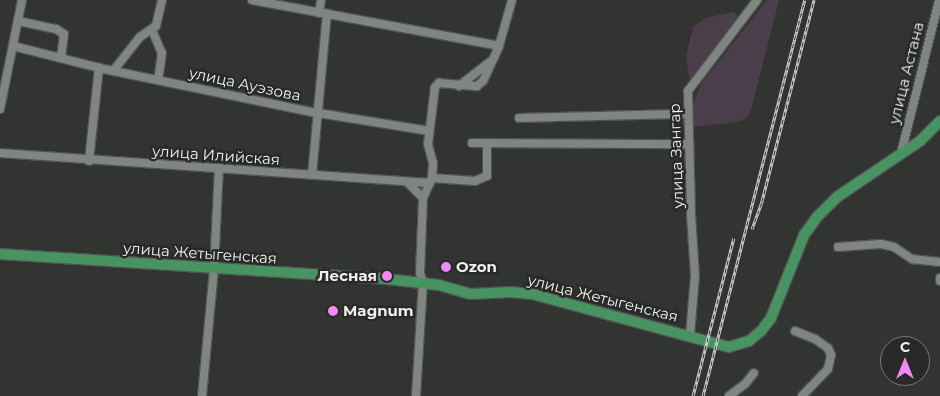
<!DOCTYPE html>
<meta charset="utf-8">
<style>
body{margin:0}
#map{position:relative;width:940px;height:396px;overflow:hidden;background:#313431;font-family:Montserrat,sans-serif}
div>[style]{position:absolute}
.green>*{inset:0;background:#4b3e4b}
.roads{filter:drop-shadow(1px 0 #515351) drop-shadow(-1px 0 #515351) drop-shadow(0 1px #515351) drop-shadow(0 -1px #515351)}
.minor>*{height:8px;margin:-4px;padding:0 4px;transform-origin:4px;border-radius:4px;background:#818581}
.major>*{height:10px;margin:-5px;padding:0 5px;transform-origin:5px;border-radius:5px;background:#479362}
.rail>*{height:3px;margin-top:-1.5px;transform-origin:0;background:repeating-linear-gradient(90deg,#272a27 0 4px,#cfd1cf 0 8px);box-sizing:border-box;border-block:1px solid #cfd1cf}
.dots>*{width:14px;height:14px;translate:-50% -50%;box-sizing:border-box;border:2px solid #272a27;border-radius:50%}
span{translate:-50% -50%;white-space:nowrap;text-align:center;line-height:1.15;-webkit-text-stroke:4.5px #272a27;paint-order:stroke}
.street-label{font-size:15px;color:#eff1ef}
.poi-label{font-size:15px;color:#eff1ef;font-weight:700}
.left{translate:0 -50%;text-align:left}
.right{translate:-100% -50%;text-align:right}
.north{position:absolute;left:880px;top:336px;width:50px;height:50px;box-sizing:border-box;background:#272a27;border:1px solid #777a77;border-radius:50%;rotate:0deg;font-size:14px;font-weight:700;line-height:20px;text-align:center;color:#eff1ef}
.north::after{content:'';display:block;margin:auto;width:18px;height:22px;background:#f18af4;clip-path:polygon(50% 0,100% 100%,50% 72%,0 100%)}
</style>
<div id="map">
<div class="green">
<i style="clip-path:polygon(767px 0,779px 0,752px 106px,747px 117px,741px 121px,730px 123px,692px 127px,693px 105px,701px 84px)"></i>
<i style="clip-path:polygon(733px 12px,737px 15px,738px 22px,690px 83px,686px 56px,693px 27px,705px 18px)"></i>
</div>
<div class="roads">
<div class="minor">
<i style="left:252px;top:0;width:251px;rotate:10.5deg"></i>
<i style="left:319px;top:13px;width:13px;rotate:-81deg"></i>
<i style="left:18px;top:21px;width:39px;rotate:12deg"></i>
<i style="left:56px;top:29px;width:9px;rotate:32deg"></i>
<i style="left:64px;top:34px;width:24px;rotate:97deg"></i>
<i style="left:152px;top:30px;width:25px;rotate:67deg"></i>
<i style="left:162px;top:53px;width:27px;rotate:98deg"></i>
<i style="left:13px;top:46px;width:89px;rotate:14.3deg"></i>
<i style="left:113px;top:71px;width:43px;rotate:-51.5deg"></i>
<i style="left:140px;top:37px;width:19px;rotate:-35deg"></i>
<i style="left:156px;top:26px;width:27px;rotate:-77deg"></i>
<i style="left:459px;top:86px;width:39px;rotate:-38deg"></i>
<i style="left:0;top:109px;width:111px;rotate:-78.6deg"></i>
<i style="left:519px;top:118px;width:169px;rotate:-1.4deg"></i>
<i style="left:472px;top:143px;width:216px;rotate:0.3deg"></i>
<i style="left:0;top:153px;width:431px;rotate:4deg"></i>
<i style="left:901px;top:154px;width:159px;rotate:-76.1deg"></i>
<i style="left:89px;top:161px;width:94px;rotate:-83.9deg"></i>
<i style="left:99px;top:68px;width:217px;rotate:11.7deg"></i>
<i style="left:312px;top:112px;width:119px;rotate:9.2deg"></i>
<i style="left:312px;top:175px;width:162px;rotate:-84.7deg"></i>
<i style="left:432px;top:178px;width:43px;rotate:4deg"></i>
<i style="left:475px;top:181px;width:13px;rotate:-23deg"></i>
<i style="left:487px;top:176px;width:32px;rotate:-90deg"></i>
<i style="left:408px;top:183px;width:21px;rotate:45deg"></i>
<i style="left:838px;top:247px;width:43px;rotate:-4deg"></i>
<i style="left:881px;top:244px;width:13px;rotate:13deg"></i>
<i style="left:894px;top:247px;width:22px;rotate:34deg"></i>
<i style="left:912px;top:259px;width:28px;rotate:6deg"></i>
<i style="left:940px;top:278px;width:3px;rotate:90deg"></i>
<i style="left:795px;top:331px;width:22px;rotate:22deg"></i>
<i style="left:815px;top:339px;width:16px;rotate:35deg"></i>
<i style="left:828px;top:348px;width:8px;rotate:67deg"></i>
<i style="left:831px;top:355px;width:14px;rotate:102deg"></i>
<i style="left:828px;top:369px;width:37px;rotate:134deg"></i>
<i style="left:690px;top:335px;width:59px;rotate:-85.2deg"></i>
<i style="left:695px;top:276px;width:62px;rotate:-93.7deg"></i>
<i style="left:691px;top:214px;width:123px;rotate:-91.4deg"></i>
<i style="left:688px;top:91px;width:114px;rotate:-52.8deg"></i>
<i style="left:202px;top:396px;width:128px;rotate:-84.6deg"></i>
<i style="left:214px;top:269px;width:101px;rotate:-87.2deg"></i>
<i style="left:416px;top:396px;width:113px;rotate:-86.5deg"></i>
<i style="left:423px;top:283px;width:10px;rotate:-107deg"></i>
<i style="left:420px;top:273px;width:75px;rotate:-87.7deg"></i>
<i style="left:423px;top:198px;width:22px;rotate:-66deg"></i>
<i style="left:432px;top:178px;width:15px;rotate:-86deg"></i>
<i style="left:433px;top:163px;width:20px;rotate:-105deg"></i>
<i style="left:428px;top:144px;width:57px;rotate:-83deg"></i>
<i style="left:435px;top:87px;width:6px;rotate:-45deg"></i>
<i style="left:439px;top:83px;width:38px;rotate:5deg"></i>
<i style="left:477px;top:86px;width:8px;rotate:-40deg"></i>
<i style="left:483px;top:81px;width:38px;rotate:-65deg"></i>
<i style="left:499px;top:46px;width:48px;rotate:-74.2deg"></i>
<i style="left:729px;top:396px;width:20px;rotate:-37deg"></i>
<i style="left:745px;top:384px;width:14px;rotate:-51deg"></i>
</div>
<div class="major">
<i style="left:0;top:254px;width:388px;rotate:3.7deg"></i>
<i style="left:387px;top:279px;width:52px;rotate:6.6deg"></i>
<i style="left:439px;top:285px;width:33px;rotate:16deg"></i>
<i style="left:471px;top:294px;width:39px;rotate:-3deg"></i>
<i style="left:510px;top:292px;width:22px;rotate:5deg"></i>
<i style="left:532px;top:294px;width:204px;rotate:15.1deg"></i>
<i style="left:729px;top:347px;width:21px;rotate:-17deg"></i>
<i style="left:749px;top:341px;width:16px;rotate:-40deg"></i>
<i style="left:761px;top:331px;width:16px;rotate:-52deg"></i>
<i style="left:771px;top:318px;width:89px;rotate:-68.3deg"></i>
<i style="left:804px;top:235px;width:22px;rotate:-54deg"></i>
<i style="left:817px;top:217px;width:28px;rotate:-45deg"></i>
<i style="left:837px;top:197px;width:100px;rotate:-34deg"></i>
<i style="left:920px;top:141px;width:28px;rotate:-45deg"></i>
</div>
</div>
<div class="rail">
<i style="left:752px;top:229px;width:30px;rotate:-70deg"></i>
<i style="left:762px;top:201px;width:208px;rotate:-75.5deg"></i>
<i style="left:693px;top:396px;width:163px;rotate:-75.5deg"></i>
<i style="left:703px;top:396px;width:409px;rotate:-75.6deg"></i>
</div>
<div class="dots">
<i style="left:446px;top:267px;background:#f18af4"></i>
<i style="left:387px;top:276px;background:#f18af4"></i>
<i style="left:333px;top:311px;background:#f18af4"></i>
</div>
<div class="street-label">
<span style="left:906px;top:73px;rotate:-76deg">улица Астана</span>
<span style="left:245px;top:84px;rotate:12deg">улица Ауэзова</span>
<span style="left:216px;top:155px;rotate:4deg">улица Илийская</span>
<span style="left:676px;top:156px;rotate:-92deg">улица Зангар</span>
<span style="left:200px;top:253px;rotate:4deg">улица Жетыгенская</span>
<span style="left:603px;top:298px;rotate:14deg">улица Жетыгенская</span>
</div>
<div class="poi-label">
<span class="left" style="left:456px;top:267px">Ozon</span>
<span class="right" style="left:377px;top:276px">Лесная</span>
<span class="left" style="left:343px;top:311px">Magnum</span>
</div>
<div class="north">С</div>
</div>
